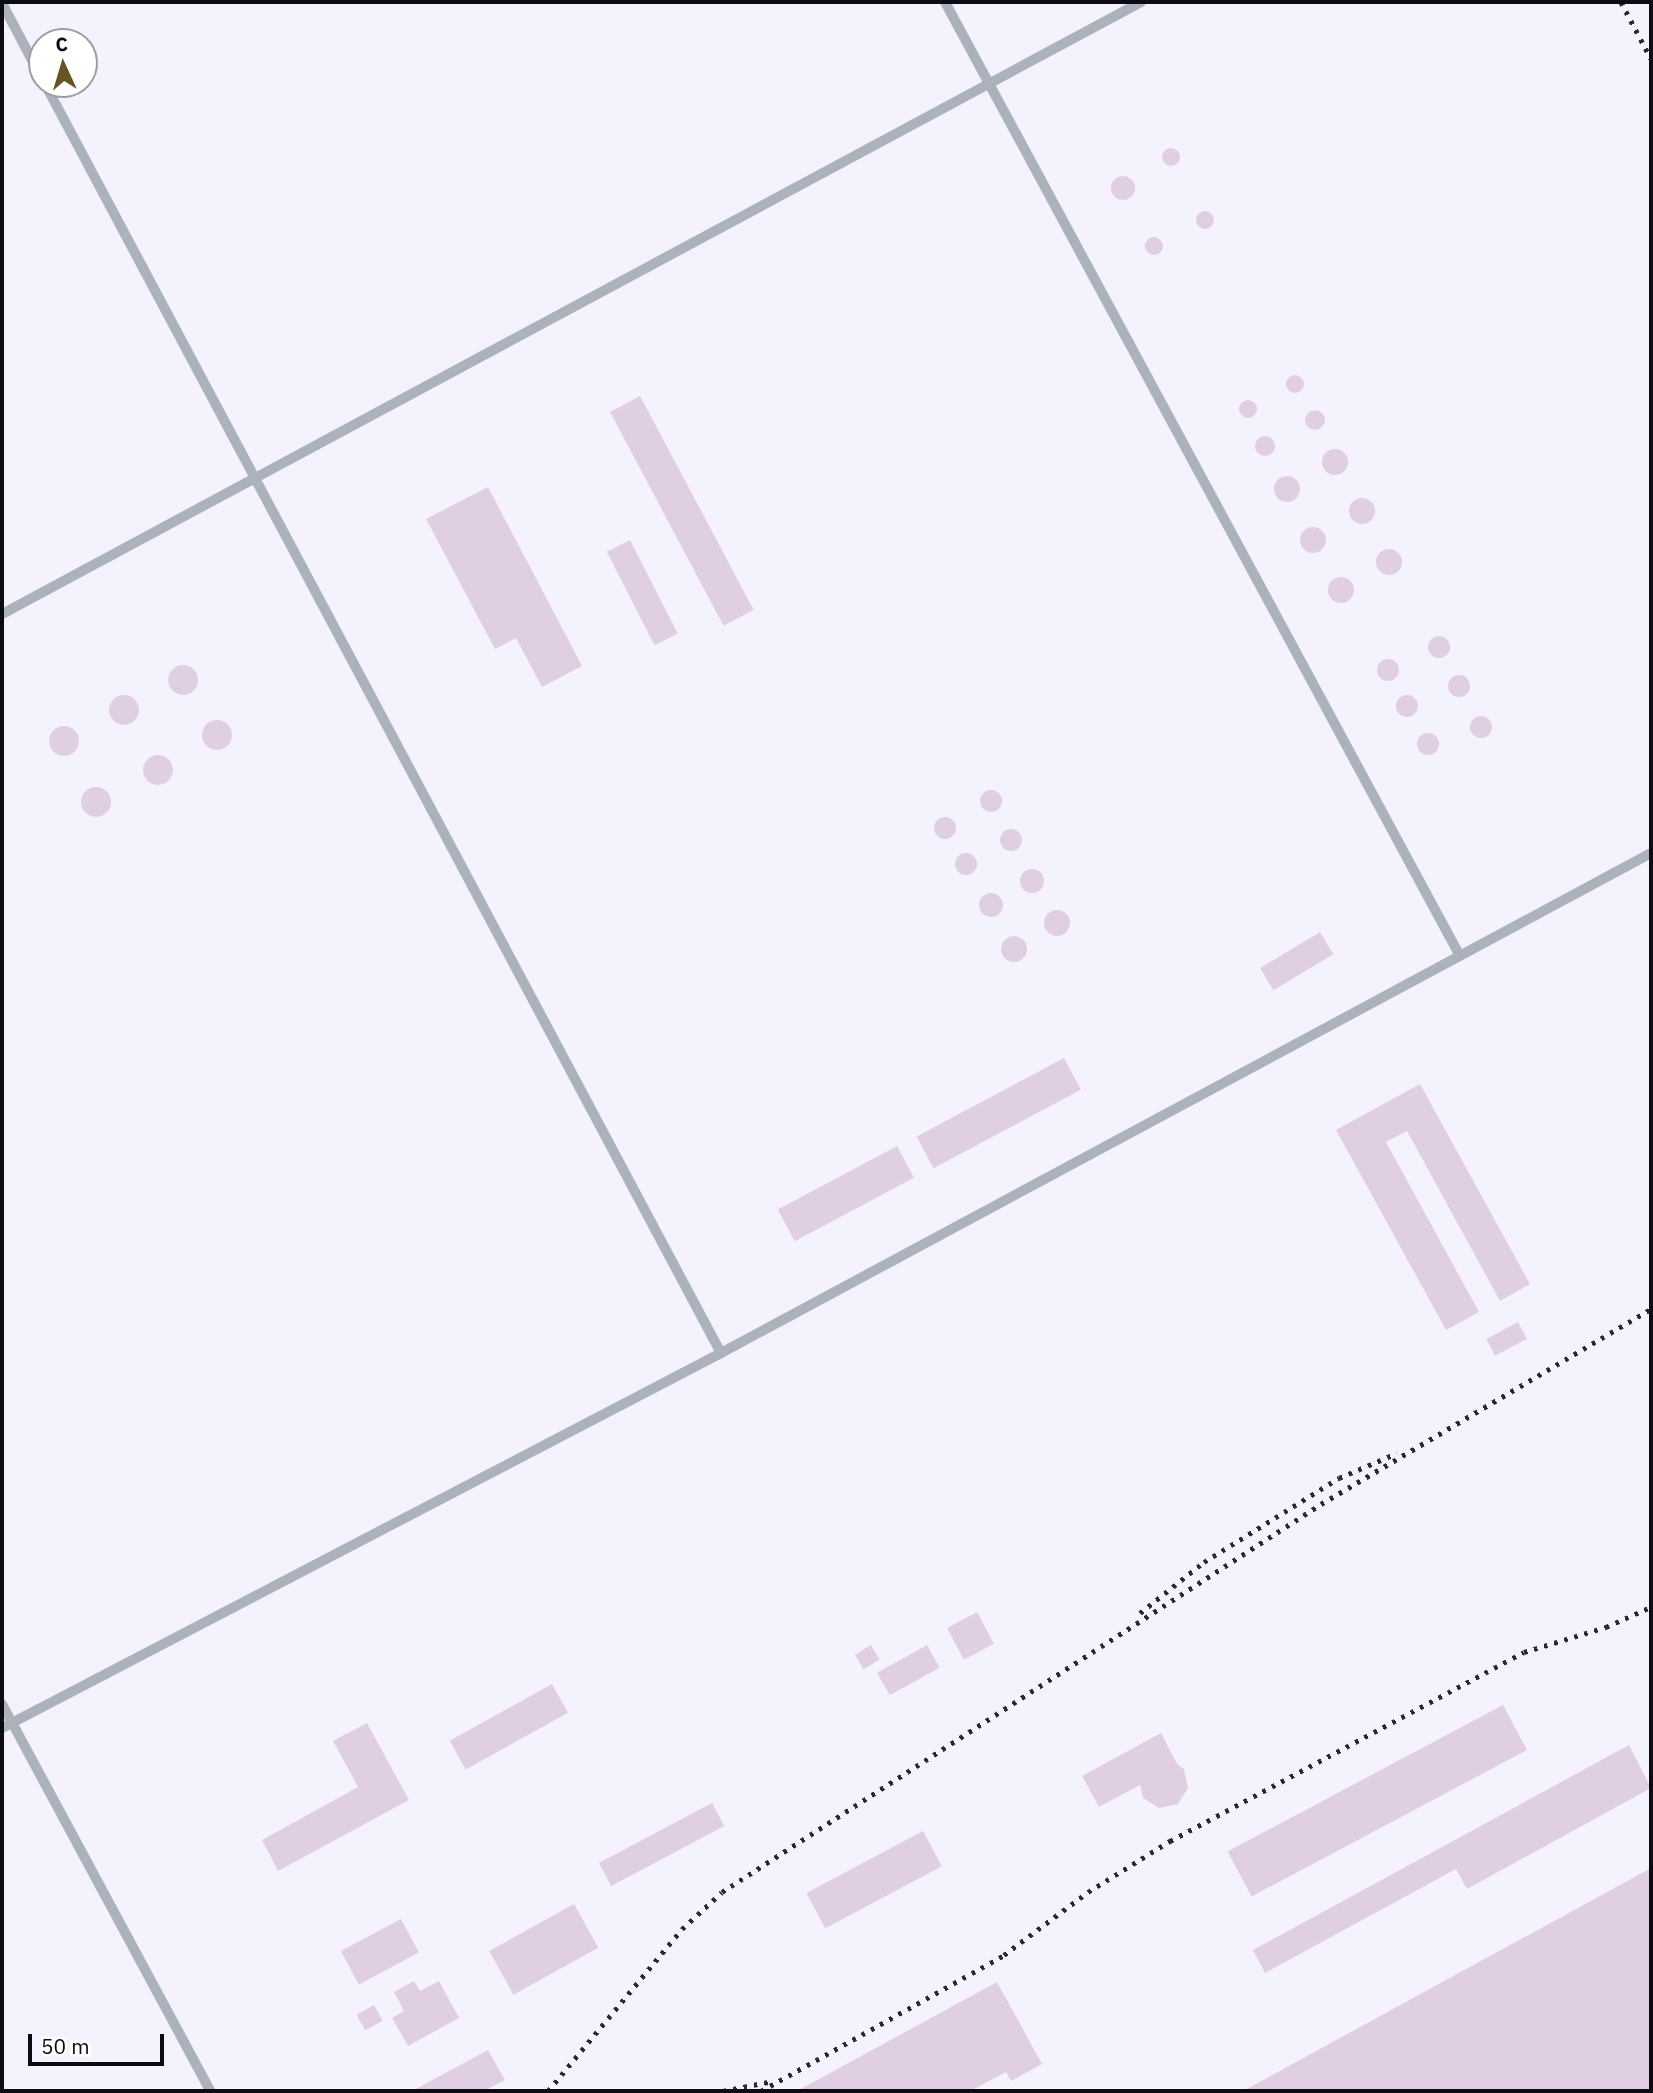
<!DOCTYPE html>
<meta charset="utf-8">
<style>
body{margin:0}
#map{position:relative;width:1653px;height:2093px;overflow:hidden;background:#f4f3fd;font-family:"IBM Plex Sans",sans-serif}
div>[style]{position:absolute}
.building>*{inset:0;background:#e0cfe3;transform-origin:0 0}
.round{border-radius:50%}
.service>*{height:10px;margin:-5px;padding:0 5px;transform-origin:5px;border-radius:5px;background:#acb2bb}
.rail>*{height:5px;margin-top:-2.5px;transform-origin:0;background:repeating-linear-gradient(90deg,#2a2931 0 3.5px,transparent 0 10.5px)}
span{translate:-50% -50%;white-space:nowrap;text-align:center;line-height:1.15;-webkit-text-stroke:5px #fff;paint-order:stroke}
.frame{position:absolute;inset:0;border:4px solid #0c0b13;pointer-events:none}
.north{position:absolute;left:28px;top:28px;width:70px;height:70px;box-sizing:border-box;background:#fff;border:2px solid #9e9da1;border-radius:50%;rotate:356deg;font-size:19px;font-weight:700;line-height:28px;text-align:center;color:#0c0b13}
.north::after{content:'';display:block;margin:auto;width:24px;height:32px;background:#685322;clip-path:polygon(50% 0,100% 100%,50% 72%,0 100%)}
.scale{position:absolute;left:28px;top:2034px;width:136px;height:32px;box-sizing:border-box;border:4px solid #0c0b13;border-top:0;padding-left:9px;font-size:21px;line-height:24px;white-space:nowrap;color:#0c0b13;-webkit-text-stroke:5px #fff;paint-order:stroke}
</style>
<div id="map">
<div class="building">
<i class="round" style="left:1162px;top:148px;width:18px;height:18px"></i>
<i class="round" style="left:1111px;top:176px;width:24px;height:24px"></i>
<i class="round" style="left:1196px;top:211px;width:18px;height:18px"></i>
<i class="round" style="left:1145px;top:237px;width:18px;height:18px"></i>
<i class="round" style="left:1286px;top:375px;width:18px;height:18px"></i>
<i style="left:640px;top:396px;width:242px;height:34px;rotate:62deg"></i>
<i class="round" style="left:1239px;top:400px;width:18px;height:18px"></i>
<i class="round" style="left:1305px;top:410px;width:20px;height:20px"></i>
<i class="round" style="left:1255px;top:436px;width:20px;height:20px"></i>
<i class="round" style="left:1322px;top:449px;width:26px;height:26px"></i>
<i class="round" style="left:1274px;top:476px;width:26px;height:26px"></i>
<i style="clip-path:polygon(488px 487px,582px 666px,542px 687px,516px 638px,495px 649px,426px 519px)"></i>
<i class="round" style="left:1349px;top:498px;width:26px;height:26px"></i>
<i class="round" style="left:1300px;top:527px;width:26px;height:26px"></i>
<i style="left:630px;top:540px;width:105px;height:26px;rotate:63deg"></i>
<i class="round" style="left:1376px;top:549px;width:26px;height:26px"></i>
<i class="round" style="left:1328px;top:577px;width:26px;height:26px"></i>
<i class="round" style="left:1428px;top:636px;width:22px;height:22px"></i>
<i class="round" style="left:1377px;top:659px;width:22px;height:22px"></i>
<i class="round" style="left:168px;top:665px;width:30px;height:30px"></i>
<i class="round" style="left:1448px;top:675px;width:22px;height:22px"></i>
<i class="round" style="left:1396px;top:695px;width:22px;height:22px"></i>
<i class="round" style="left:109px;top:695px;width:30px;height:30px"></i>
<i class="round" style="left:1470px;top:716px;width:22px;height:22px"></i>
<i class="round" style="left:202px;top:720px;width:30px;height:30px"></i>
<i class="round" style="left:49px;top:726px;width:30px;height:30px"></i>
<i class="round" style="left:1417px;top:733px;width:22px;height:22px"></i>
<i class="round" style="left:143px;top:755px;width:30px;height:30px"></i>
<i class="round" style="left:81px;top:787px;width:30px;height:30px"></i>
<i class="round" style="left:980px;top:790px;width:22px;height:22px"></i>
<i class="round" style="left:934px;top:817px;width:22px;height:22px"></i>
<i class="round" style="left:1000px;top:829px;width:22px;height:22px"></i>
<i class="round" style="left:955px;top:853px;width:22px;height:22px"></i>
<i class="round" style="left:1020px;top:869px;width:24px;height:24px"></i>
<i class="round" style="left:979px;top:893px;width:24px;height:24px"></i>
<i class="round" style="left:1044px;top:910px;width:26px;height:26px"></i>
<i style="left:1320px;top:932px;width:26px;height:70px;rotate:59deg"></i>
<i class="round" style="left:1001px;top:936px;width:26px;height:26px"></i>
<i style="left:1064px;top:1058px;width:36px;height:167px;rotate:62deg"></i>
<i style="clip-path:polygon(1420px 1084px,1530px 1284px,1500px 1301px,1407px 1131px,1386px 1142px,1479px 1312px,1446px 1330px,1336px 1130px)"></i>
<i style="left:897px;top:1146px;width:36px;height:135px;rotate:62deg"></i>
<i style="left:1518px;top:1322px;width:19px;height:36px;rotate:62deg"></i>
<i style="left:977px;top:1612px;width:36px;height:34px;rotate:62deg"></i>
<i style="left:871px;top:1645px;width:17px;height:19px;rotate:59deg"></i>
<i style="left:927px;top:1645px;width:26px;height:57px;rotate:61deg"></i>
<i style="left:552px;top:1684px;width:33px;height:117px;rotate:61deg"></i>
<i style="left:1503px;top:1705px;width:51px;height:312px;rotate:62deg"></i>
<i style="clip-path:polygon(367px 1723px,409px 1800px,278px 1871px,262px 1840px,358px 1787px,333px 1741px)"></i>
<i style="clip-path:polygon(1161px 1733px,1177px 1764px,1184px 1769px,1188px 1788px,1178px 1804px,1159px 1808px,1143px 1798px,1140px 1785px,1099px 1807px,1082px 1776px)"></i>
<i style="clip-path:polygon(1629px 1745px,1651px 1788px,1467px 1889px,1456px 1869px,1265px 1973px,1253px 1950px)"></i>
<i style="left:712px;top:1803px;width:26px;height:128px;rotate:62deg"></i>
<i style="left:923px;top:1831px;width:40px;height:132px;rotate:62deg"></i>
<i style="clip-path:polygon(1651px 1868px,1651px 2091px,1243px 2091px)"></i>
<i style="left:574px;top:1904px;width:50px;height:97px;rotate:61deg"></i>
<i style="left:401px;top:1919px;width:38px;height:68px;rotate:62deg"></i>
<i style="clip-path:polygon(414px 1981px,420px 1991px,439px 1981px,459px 2018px,408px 2046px,392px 2018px,404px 2011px,394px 1992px)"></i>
<i style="clip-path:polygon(997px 1982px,1042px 2064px,1011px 2081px,1006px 2072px,970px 2091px,797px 2091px)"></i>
<i style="left:374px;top:2005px;width:18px;height:20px;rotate:61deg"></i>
<i style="clip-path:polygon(488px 2050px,505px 2080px,484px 2091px,412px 2091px)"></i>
</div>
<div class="service">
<i style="left:945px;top:2px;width:1084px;rotate:61.64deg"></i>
<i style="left:2px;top:3px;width:86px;rotate:62.2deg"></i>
<i style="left:45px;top:84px;width:1438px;rotate:61.96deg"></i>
<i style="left:2px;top:614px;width:1293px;rotate:-28.25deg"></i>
<i style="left:2px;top:1704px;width:439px;rotate:61.7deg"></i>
<i style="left:2px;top:1728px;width:811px;rotate:-27.54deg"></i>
<i style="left:721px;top:1353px;width:1056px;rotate:-28.26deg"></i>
</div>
<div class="rail">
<i style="left:1621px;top:2px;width:64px;rotate:62.2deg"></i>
<i style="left:1140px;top:1613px;width:82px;rotate:-38.6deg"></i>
<i style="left:1204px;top:1562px;width:159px;rotate:-31.9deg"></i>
<i style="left:1339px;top:1478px;width:63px;rotate:-23.3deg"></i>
<i style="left:548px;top:2091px;width:210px;rotate:-50.4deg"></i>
<i style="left:682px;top:1929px;width:54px;rotate:-42.8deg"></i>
<i style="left:722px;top:1892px;width:714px;rotate:-32.93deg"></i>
<i style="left:1321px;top:1504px;width:383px;rotate:-30.6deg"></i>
<i style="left:723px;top:2091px;width:46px;rotate:-11.3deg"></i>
<i style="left:761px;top:2091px;width:278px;rotate:-29.2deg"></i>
<i style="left:1004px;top:1955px;width:105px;rotate:-36.9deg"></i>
<i style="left:1088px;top:1892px;width:97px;rotate:-31.9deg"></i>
<i style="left:1170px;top:1841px;width:401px;rotate:-28.1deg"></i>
<i style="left:1524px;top:1652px;width:86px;rotate:-17deg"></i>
<i style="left:1606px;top:1627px;width:49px;rotate:-24deg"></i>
</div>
<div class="frame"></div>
<div class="north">С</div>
<div class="scale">50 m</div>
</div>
